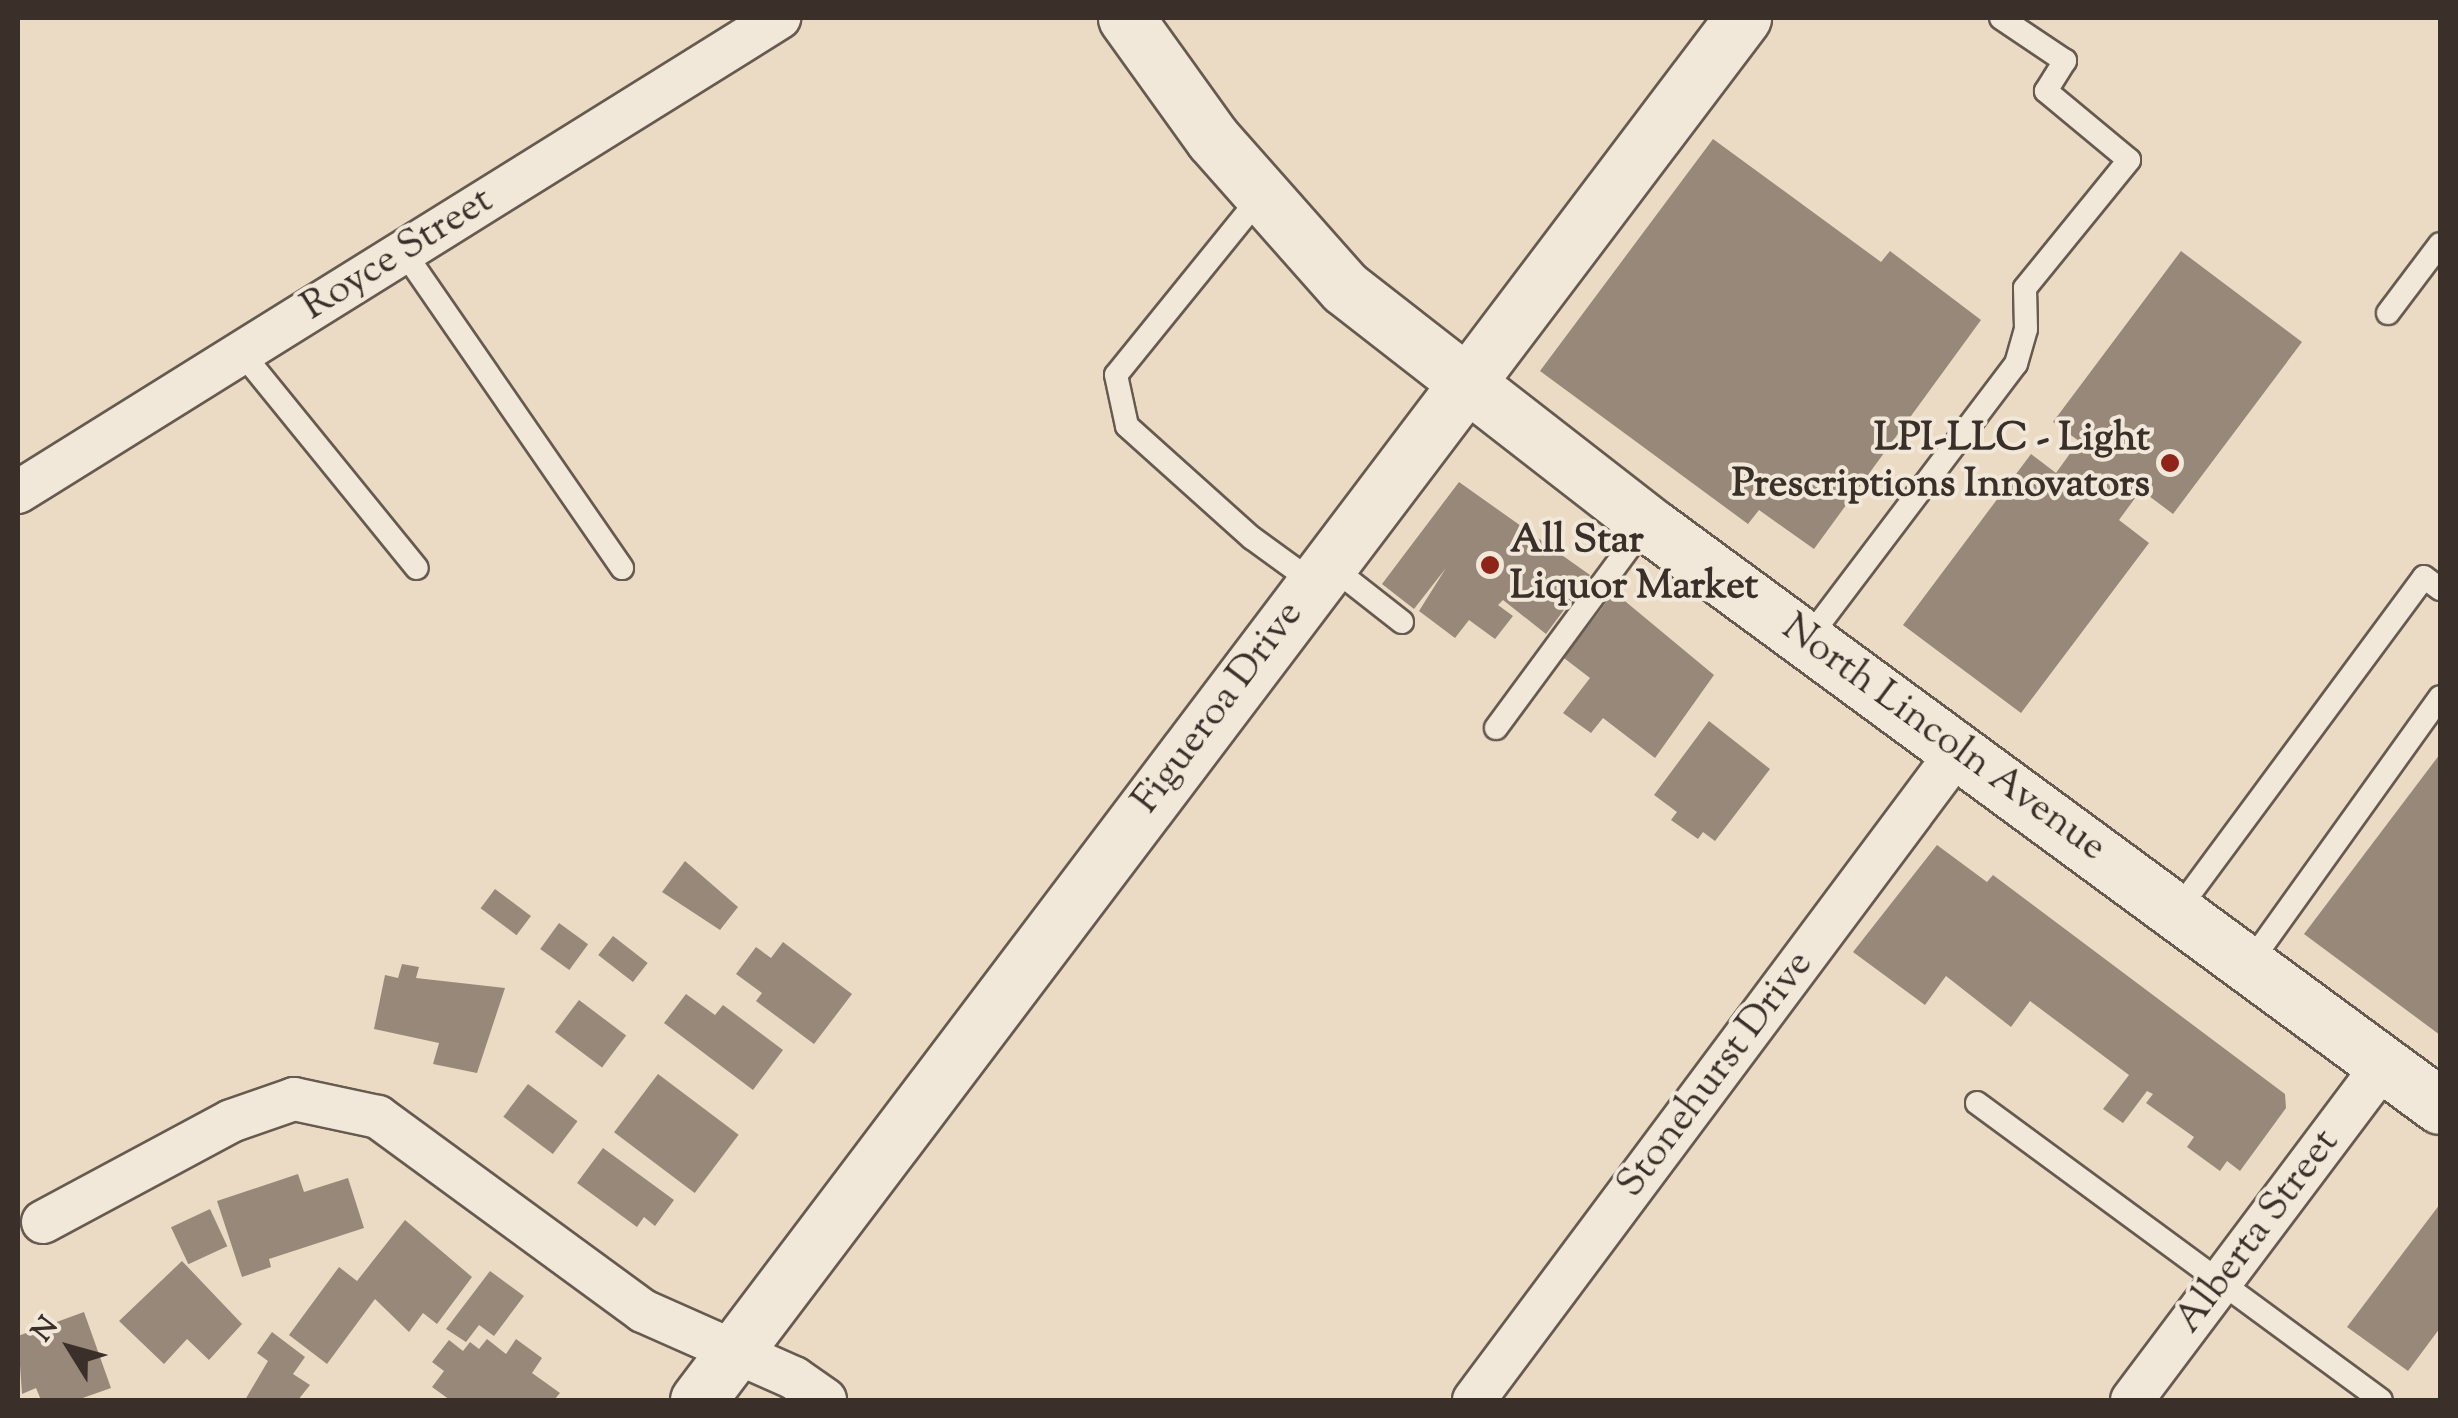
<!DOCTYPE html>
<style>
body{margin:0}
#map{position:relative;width:2458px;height:1418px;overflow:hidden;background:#ebdbc4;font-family:"Sorts Mill Goudy",serif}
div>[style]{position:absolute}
.building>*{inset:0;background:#97887a;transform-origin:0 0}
.roads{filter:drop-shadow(2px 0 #675a50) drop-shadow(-2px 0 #675a50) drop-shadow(0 2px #675a50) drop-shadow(0 -2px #675a50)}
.service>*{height:22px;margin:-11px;padding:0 11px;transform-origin:11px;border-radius:11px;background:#f2e8d9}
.minor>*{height:42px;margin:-21px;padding:0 21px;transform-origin:21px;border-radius:21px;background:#f2e8d9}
.tertiary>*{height:55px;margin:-27.5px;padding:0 27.5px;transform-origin:27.5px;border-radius:27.5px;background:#f2e8d9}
.secondary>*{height:55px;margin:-27.5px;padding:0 27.5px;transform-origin:27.5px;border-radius:27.5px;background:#f2e8d9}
.dots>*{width:28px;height:28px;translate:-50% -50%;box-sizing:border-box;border:5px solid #f2e8d9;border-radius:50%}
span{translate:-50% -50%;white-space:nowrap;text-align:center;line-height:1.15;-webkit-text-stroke:8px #f2e8d9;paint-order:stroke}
.street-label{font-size:40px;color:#3b2f29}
.poi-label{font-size:40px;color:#3b2f29;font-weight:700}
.right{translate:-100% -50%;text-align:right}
.left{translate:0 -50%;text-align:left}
.frame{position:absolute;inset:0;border:20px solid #3b2f29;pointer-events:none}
.north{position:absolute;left:20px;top:1298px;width:100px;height:100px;-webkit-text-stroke:8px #f2e8d9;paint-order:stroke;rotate:307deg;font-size:28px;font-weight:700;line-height:40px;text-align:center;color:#3b2f29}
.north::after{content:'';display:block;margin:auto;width:35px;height:45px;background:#3b2f29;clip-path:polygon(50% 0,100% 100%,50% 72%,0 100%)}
</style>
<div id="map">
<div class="building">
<i style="clip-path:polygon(1713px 139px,1881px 262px,1890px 251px,1981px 320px,1814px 549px,1759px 510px,1748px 524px,1540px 371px)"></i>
<i style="clip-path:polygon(2181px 251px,2302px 342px,2173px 514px,2141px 490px,2119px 520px,2149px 543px,2021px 713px,1903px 625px,2031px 454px,2056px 473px,2079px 441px,2053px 422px)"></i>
<i style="clip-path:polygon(1459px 482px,1590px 575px,1546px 634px,1503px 600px,1498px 605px,1513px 616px,1495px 639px,1469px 620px,1455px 638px,1419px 611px,1446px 568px,1414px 609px,1382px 584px)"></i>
<i style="clip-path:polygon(1614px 592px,1714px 675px,1655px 758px,1603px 718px,1591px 733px,1563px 713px,1590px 678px,1564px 658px)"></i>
<i style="clip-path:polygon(1709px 721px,1770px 769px,1715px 841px,1703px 832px,1698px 839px,1671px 820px,1677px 812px,1654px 795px)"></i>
<i style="clip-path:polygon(2440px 754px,2440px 1035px,2304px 934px)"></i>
<i style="clip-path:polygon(1937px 845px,1987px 882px,1993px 875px,2285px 1094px,2286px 1108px,2240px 1171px,2227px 1161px,2220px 1171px,2187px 1147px,2194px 1137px,2146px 1103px,2153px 1094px,2147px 1091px,2123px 1123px,2103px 1109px,2129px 1075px,2030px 1001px,2011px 1027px,1946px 976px,1925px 1005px,1853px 952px)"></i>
<i style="clip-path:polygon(685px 861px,738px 907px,720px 930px,662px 892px)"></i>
<i style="left:495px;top:889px;width:45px;height:24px;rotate:37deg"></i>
<i style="left:559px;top:923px;width:36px;height:32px;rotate:36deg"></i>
<i style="left:613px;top:936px;width:44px;height:24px;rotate:38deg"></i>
<i style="clip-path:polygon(783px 942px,852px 994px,814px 1044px,756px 1001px,762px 993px,736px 974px,756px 947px,771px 958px)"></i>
<i style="clip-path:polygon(402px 964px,419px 967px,416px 978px,505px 988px,477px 1073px,433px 1064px,439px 1043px,374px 1029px,385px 975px,398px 978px)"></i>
<i style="clip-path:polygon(686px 994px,715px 1015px,723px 1005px,783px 1050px,753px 1090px,664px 1023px)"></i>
<i style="left:579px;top:1000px;width:59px;height:40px;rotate:37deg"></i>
<i style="left:658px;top:1074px;width:101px;height:73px;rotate:37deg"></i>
<i style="left:528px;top:1084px;width:62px;height:41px;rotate:37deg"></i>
<i style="clip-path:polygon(603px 1148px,674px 1200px,655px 1226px,644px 1217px,637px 1227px,577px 1183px)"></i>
<i style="clip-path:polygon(298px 1174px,304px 1192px,348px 1178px,364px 1228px,269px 1259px,271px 1267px,242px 1277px,217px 1201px)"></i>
<i style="clip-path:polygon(2440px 1204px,2440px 1328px,2408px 1371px,2347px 1327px)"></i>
<i style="left:210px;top:1209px;width:41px;height:43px;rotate:65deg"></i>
<i style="clip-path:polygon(405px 1220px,472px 1277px,437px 1324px,423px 1313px,409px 1332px,375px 1299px,327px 1364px,289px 1335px,339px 1267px,357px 1281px)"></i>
<i style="clip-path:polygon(182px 1261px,242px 1324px,209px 1360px,187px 1339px,164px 1364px,119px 1321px)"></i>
<i style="clip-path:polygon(490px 1271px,524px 1296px,494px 1336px,479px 1325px,466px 1342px,446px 1329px)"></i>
<i style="clip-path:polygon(84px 1312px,111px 1388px,77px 1400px,41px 1400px,36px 1388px,22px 1394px,18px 1336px)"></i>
<i style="clip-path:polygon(272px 1332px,305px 1357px,293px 1374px,310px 1385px,298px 1400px,245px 1400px,268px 1361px,257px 1353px)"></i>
<i style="clip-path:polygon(487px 1339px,506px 1354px,516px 1339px,542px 1358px,532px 1373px,560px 1393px,554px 1400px,450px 1400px,432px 1387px,444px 1371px,432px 1362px,449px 1340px,463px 1351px,470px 1342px,479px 1349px)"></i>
</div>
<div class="roads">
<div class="service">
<i style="left:1261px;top:196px;width:230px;rotate:129deg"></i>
<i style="left:1116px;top:375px;width:52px;rotate:77.8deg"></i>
<i style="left:1127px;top:426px;width:168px;rotate:41.9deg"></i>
<i style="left:1252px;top:538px;width:77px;rotate:36deg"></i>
<i style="left:404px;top:252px;width:384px;rotate:55.4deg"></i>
<i style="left:2388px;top:313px;width:86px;rotate:-53deg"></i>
<i style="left:242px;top:353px;width:277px;rotate:50.9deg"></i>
<i style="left:1328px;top:564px;width:94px;rotate:38.1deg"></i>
<i style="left:1807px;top:640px;width:346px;rotate:-52.9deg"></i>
<i style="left:2016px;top:364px;width:36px;rotate:-74deg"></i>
<i style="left:2026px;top:329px;width:41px;rotate:-91.4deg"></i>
<i style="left:2025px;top:288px;width:165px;rotate:-50.9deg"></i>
<i style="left:2129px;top:160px;width:108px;rotate:-140.3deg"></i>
<i style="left:2046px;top:91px;width:36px;rotate:-58deg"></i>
<i style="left:2065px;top:61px;width:77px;rotate:-146.1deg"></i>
<i style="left:1496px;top:728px;width:255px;rotate:-53.6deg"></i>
<i style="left:2177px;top:911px;width:415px;rotate:-53.5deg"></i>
<i style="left:2424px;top:577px;width:20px;rotate:37deg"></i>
<i style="left:2249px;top:964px;width:328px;rotate:-54.4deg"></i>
<i style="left:1977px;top:1103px;width:501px;rotate:36.32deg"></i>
</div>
<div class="minor">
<i style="left:18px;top:492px;width:897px;rotate:-31.92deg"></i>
<i style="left:43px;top:1222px;width:213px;rotate:-28.2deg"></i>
<i style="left:231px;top:1121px;width:67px;rotate:-19.2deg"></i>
<i style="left:294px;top:1099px;width:86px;rotate:12.1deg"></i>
<i style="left:378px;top:1117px;width:328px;rotate:36.2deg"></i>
<i style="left:643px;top:1311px;width:165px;rotate:23.9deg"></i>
<i style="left:794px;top:1378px;width:38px;rotate:35deg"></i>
<i style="left:1474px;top:1400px;width:811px;rotate:-53.27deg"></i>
<i style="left:2132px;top:1400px;width:420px;rotate:-53.1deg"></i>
</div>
<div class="tertiary">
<i style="left:698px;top:1400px;width:1733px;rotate:-52.91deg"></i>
</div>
<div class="secondary">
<i style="left:1126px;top:18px;width:149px;rotate:54.3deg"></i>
<i style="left:1213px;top:139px;width:199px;rotate:48.5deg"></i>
<i style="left:1345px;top:288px;width:393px;rotate:37.9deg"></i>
<i style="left:1655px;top:529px;width:974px;rotate:36.32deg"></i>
</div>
</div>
<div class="dots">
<i style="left:2170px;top:463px;background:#8f2418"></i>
<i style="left:1490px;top:565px;background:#8f2418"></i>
</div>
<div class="street-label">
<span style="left:398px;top:255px;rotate:-32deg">Royce Street</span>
<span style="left:1219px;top:708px;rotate:-53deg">Figueroa Drive</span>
<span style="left:1943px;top:739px;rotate:36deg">North Lincoln Avenue</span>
<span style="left:1716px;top:1075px;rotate:-53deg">Stonehurst Drive</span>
<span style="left:2258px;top:1232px;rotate:-53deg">Alberta Street</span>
</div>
<div class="poi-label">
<span class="right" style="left:2150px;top:463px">LPI-LLC - Light<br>Prescriptions Innovators</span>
<span class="left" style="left:1510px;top:565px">All Star<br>Liquor Market</span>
</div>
<div class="frame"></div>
<div class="north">N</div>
</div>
